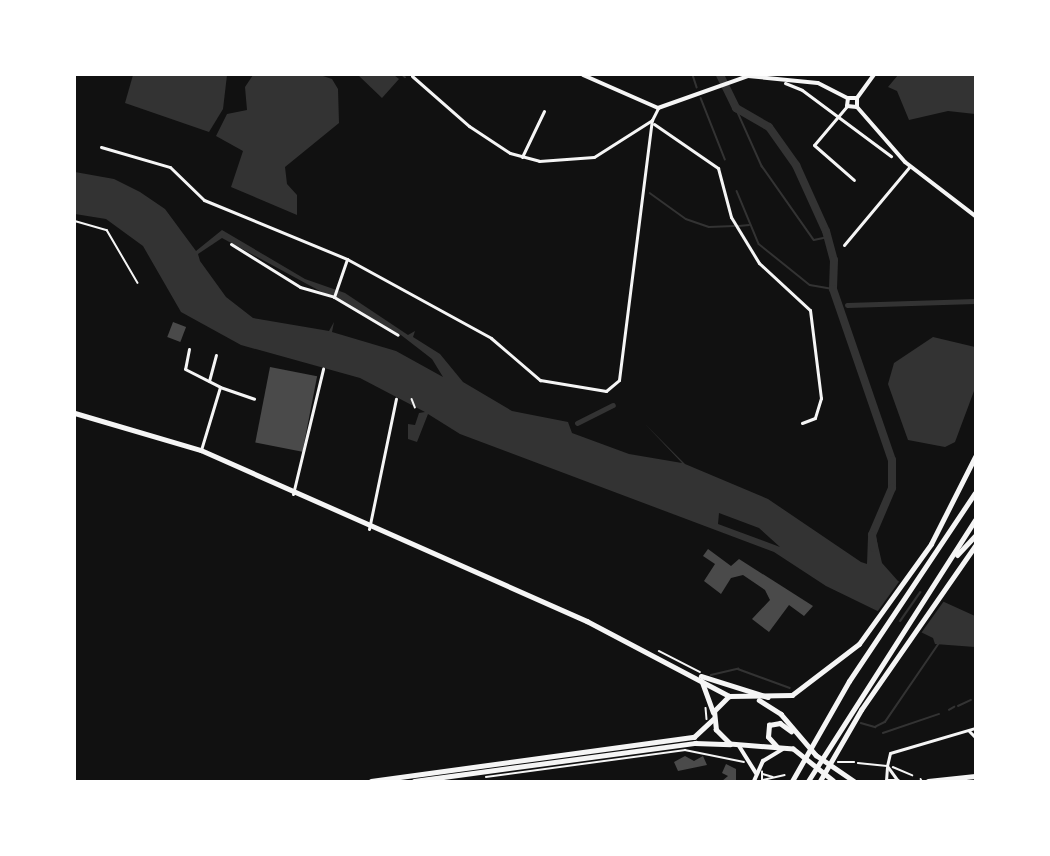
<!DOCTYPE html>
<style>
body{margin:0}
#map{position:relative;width:1050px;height:856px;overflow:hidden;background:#111;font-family:"Space Grotesk",sans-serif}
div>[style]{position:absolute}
.water>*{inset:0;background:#333}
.pier>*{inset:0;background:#111}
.stream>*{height:1.5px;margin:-0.75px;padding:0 0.75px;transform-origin:0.75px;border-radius:0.75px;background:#333}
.canal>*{height:5px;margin:-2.5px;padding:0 2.5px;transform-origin:2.5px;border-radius:2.5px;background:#333}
.river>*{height:8px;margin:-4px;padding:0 4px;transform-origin:4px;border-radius:4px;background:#333}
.building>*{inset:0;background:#4a4a4a;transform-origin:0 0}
.path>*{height:1.5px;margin:-0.75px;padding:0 0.75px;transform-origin:0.75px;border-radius:0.75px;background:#f5f5f5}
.service>*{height:1.5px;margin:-0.75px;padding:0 0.75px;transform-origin:0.75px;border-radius:0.75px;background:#f5f5f5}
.minor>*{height:3px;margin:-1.5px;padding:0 1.5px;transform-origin:1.5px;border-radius:1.5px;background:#f5f5f5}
.secondary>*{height:4px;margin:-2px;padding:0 2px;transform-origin:2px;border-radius:2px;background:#f5f5f5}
.primary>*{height:4.5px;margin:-2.25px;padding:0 2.25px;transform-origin:2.25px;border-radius:2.25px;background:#f5f5f5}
.motorway>*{height:5px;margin:-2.5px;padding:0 2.5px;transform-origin:2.5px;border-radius:2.5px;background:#f5f5f5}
span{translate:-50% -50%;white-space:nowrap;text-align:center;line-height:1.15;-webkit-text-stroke:4.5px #fff;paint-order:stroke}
.frame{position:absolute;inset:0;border:76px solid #fff;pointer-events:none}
</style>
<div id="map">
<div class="water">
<i style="clip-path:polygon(133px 75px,227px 75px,223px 109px,209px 132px,125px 103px)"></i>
<i style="clip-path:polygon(253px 75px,320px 75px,332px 79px,338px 89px,339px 123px,285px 167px,287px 184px,297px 195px,297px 215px,231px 187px,243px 151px,216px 136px,227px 114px,247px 110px,245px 87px)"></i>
<i style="clip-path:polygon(358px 75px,394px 75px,399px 79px,382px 98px)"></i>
<i style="clip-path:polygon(898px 75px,975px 75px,975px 114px,948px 111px,909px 120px,897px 91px,888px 87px)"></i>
<i style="clip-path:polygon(evenodd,75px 172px,114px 179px,140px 192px,165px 209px,196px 251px,222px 230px,305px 279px,345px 293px,408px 335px,415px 331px,413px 337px,440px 354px,463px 382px,512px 411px,568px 422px,572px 433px,629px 454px,682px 463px,645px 424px,685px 464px,768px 499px,861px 562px,867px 564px,868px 537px,876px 537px,882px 563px,898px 581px,975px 616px,975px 647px,935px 644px,933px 638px,826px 586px,774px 552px,460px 434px,428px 414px,417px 442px,408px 439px,408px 424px,415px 425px,419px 413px,425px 412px,360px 378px,241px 345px,181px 312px,143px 246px,106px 219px,75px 214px,75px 172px,222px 238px,401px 335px,432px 359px,443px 377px,396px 351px,332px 332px,334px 322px,329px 331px,253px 318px,226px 297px,200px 261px,198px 254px,222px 238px,75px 172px,719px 513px,759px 528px,780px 547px,718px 524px,719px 513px)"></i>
<i style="clip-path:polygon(933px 337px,975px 347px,974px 391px,955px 442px,945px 447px,908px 440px,888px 384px,894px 363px)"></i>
</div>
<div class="pier">
<i style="clip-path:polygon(901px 579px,921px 589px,896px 625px,875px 615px)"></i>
<i style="clip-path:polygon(923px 590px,944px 601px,919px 636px,898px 626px)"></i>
</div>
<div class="stream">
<i style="left:403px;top:75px;width:3px;rotate:45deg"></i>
<i style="left:693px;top:75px;width:13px;rotate:72deg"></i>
<i style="left:701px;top:98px;width:66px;rotate:68.5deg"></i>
<i style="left:736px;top:108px;width:64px;rotate:65.9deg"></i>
<i style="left:762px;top:166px;width:90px;rotate:54.9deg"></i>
<i style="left:814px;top:240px;width:14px;rotate:-12deg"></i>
<i style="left:737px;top:191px;width:57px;rotate:67.5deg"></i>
<i style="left:759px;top:244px;width:65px;rotate:38.8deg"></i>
<i style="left:810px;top:285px;width:23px;rotate:10deg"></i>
<i style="left:650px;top:193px;width:44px;rotate:35.8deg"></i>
<i style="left:686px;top:219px;width:24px;rotate:19deg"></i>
<i style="left:709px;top:227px;width:25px;rotate:-2deg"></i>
<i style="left:739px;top:226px;width:10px;rotate:-6deg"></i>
<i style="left:711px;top:675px;width:28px;rotate:-13deg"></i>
<i style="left:738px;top:669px;width:55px;rotate:20.1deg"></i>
<i style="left:958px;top:706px;width:14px;rotate:-25deg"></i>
<i style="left:949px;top:710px;width:6px;rotate:-31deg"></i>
<i style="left:861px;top:723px;width:15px;rotate:16deg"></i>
<i style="left:875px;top:727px;width:11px;rotate:-27deg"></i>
<i style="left:885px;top:722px;width:96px;rotate:-55.6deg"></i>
<i style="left:883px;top:733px;width:59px;rotate:-18.7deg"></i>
</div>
<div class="canal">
<i style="left:847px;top:305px;width:128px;rotate:-1.8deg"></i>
<i style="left:577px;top:423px;width:40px;rotate:-26.6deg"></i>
</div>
<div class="river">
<i style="left:720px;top:75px;width:37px;rotate:64deg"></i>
<i style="left:736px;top:108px;width:38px;rotate:30deg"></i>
<i style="left:769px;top:127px;width:47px;rotate:54.6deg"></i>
<i style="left:796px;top:165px;width:72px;rotate:65.6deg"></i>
<i style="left:826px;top:231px;width:30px;rotate:75deg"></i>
<i style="left:834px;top:260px;width:29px;rotate:92deg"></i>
<i style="left:833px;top:289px;width:181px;rotate:71deg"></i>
<i style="left:892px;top:460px;width:28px;rotate:90deg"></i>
<i style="left:892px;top:488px;width:51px;rotate:113.1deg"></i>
<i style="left:872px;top:535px;width:13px;rotate:81deg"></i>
</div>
<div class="building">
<i style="left:173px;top:322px;width:14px;height:16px;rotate:21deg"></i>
<i style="left:270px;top:367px;width:48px;height:77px;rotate:11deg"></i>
<i style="clip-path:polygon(708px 549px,731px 566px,739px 559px,813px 606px,804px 616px,789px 605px,769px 632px,752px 619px,770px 600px,765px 590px,743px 575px,731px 578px,721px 594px,704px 581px,715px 564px,703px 556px)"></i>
<i style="clip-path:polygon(685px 756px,694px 761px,703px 756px,707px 765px,678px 771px,674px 762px)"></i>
<i style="clip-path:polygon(726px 764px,736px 769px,736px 780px,722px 781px,728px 776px,722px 773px)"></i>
</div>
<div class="path">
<i style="left:75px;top:221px;width:33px;rotate:16deg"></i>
<i style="left:107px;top:230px;width:61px;rotate:59.7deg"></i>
<i style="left:412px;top:399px;width:9px;rotate:69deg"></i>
<i style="left:659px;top:651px;width:46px;rotate:27.1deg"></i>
<i style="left:706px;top:708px;width:11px;rotate:85deg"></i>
<i style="left:838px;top:762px;width:16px"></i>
<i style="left:893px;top:767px;width:21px;rotate:23deg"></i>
<i style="left:763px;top:774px;width:10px;rotate:17deg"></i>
<i style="left:486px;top:777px;width:201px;rotate:-7.7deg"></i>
<i style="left:685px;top:750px;width:60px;rotate:11.5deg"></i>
<i style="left:921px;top:779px;width:2px;rotate:63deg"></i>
<i style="left:763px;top:780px;width:22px;rotate:-13deg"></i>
<i style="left:762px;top:781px;width:9px;rotate:-90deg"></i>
</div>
<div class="service">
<i style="left:858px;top:763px;width:29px;rotate:6deg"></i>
<i style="left:689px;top:781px;width:11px"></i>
</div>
<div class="minor">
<i style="left:412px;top:76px;width:76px;rotate:41.3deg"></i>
<i style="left:469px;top:126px;width:49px;rotate:33.4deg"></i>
<i style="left:510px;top:153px;width:30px;rotate:15deg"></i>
<i style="left:539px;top:161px;width:55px;rotate:-4.2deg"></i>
<i style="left:594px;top:157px;width:69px;rotate:-32.5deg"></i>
<i style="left:652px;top:120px;width:13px;rotate:-63deg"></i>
<i style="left:785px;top:83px;width:18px;rotate:22deg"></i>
<i style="left:802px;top:90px;width:111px;rotate:36.6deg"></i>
<i style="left:847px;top:106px;width:51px;rotate:130.2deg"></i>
<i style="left:814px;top:145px;width:53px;rotate:41.2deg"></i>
<i style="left:654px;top:124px;width:78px;rotate:34.5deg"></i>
<i style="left:718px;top:168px;width:51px;rotate:75.1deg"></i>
<i style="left:731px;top:217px;width:54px;rotate:58.7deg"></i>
<i style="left:759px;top:263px;width:69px;rotate:42.7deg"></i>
<i style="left:810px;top:310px;width:89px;rotate:82.9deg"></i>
<i style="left:821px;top:398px;width:21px;rotate:107deg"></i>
<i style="left:815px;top:418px;width:14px;rotate:159deg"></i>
<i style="left:101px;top:147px;width:72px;rotate:16.2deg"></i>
<i style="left:170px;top:167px;width:47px;rotate:44.1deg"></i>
<i style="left:204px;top:200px;width:155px;rotate:22.4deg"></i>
<i style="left:347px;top:259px;width:164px;rotate:28.7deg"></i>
<i style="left:491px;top:338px;width:65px;rotate:40.6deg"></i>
<i style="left:540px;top:380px;width:67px;rotate:9.5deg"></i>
<i style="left:606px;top:391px;width:17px;rotate:-40deg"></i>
<i style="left:619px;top:380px;width:262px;rotate:-82.8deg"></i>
<i style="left:522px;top:157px;width:51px;rotate:-64.4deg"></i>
<i style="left:231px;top:244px;width:81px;rotate:31.9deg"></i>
<i style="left:300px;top:287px;width:35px;rotate:16deg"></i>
<i style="left:334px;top:297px;width:74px;rotate:30.7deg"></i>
<i style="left:844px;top:245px;width:103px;rotate:-50.1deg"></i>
<i style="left:334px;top:297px;width:40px;rotate:-71.1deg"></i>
<i style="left:189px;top:349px;width:20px;rotate:101deg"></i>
<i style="left:185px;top:369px;width:39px;rotate:27deg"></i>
<i style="left:220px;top:387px;width:66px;rotate:106.8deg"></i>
<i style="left:209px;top:381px;width:27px;rotate:-75deg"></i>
<i style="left:220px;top:387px;width:36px;rotate:19deg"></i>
<i style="left:293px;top:494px;width:129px;rotate:-76.5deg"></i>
<i style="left:369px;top:529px;width:133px;rotate:-78.3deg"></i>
<i style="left:969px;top:731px;width:8px;rotate:45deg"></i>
<i style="left:886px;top:781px;width:13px;rotate:-86deg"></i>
<i style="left:898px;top:781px;width:19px;rotate:-126deg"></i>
<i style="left:887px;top:766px;width:13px;rotate:-77deg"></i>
<i style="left:890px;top:753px;width:89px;rotate:-16.4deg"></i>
</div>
<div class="secondary">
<i style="left:583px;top:75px;width:82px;rotate:23.7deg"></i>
<i style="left:658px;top:108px;width:96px;rotate:-19.6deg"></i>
<i style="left:748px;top:76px;width:70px;rotate:5.7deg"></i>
<i style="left:818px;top:83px;width:34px;rotate:27deg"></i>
<i style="left:848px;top:98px;width:8px;rotate:97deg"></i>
<i style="left:847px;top:106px;width:10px;rotate:6deg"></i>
<i style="left:848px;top:98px;width:9px"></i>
<i style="left:857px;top:98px;width:9px;rotate:90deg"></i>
<i style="left:857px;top:98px;width:29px;rotate:-54deg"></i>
<i style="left:857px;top:107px;width:73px;rotate:48.9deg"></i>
<i style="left:905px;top:162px;width:88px;rotate:37.6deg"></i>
<i style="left:739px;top:746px;width:32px;rotate:58deg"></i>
<i style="left:754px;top:781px;width:22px;rotate:-66deg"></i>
<i style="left:763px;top:761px;width:23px;rotate:-31deg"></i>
</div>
<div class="primary">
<i style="left:75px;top:413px;width:131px;rotate:16.4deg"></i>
<i style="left:201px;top:450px;width:422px;rotate:23.9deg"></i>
<i style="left:587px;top:621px;width:161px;rotate:27.8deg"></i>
<i style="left:701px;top:676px;width:70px;rotate:17.4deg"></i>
<i style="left:702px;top:681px;width:33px;rotate:70deg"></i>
<i style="left:759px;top:700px;width:26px;rotate:32deg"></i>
<i style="left:781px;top:714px;width:54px;rotate:49.5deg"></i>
<i style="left:816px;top:755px;width:46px;rotate:34.4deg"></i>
<i style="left:777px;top:747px;width:13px;rotate:-132deg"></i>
<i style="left:768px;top:737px;width:12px;rotate:-85deg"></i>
<i style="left:769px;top:725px;width:11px;rotate:-10deg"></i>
<i style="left:780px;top:723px;width:14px;rotate:36deg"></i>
<i style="left:371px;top:781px;width:326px;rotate:-7.8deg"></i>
<i style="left:694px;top:737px;width:26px;rotate:-43deg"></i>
<i style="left:414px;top:781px;width:284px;rotate:-7.7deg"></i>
<i style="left:695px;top:743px;width:35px;rotate:2deg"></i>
<i style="left:820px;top:781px;width:82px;rotate:-60deg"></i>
<i style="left:861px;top:710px;width:200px;rotate:-55.2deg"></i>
<i style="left:833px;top:781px;width:51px;rotate:-141.3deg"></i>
<i style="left:793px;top:749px;width:63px;rotate:-175.5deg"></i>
<i style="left:730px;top:744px;width:20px;rotate:-135deg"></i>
<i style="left:716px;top:730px;width:19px;rotate:-96deg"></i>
<i style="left:714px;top:711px;width:21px;rotate:-45deg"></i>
<i style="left:729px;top:696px;width:63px;rotate:-0.9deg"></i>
<i style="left:792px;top:695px;width:84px;rotate:-37.3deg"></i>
<i style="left:859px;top:644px;width:123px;rotate:-54.2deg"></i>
<i style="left:931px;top:544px;width:97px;rotate:-63.2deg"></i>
<i style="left:887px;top:781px;width:11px"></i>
<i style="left:928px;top:781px;width:47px;rotate:-6.1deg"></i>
</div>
<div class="motorway">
<i style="left:957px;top:555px;width:26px;rotate:-47deg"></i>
<i style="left:792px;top:781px;width:115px;rotate:-60.3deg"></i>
<i style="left:849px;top:681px;width:226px;rotate:-56.2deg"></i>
<i style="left:808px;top:781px;width:310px;rotate:-57.4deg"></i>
</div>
<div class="frame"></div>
</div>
